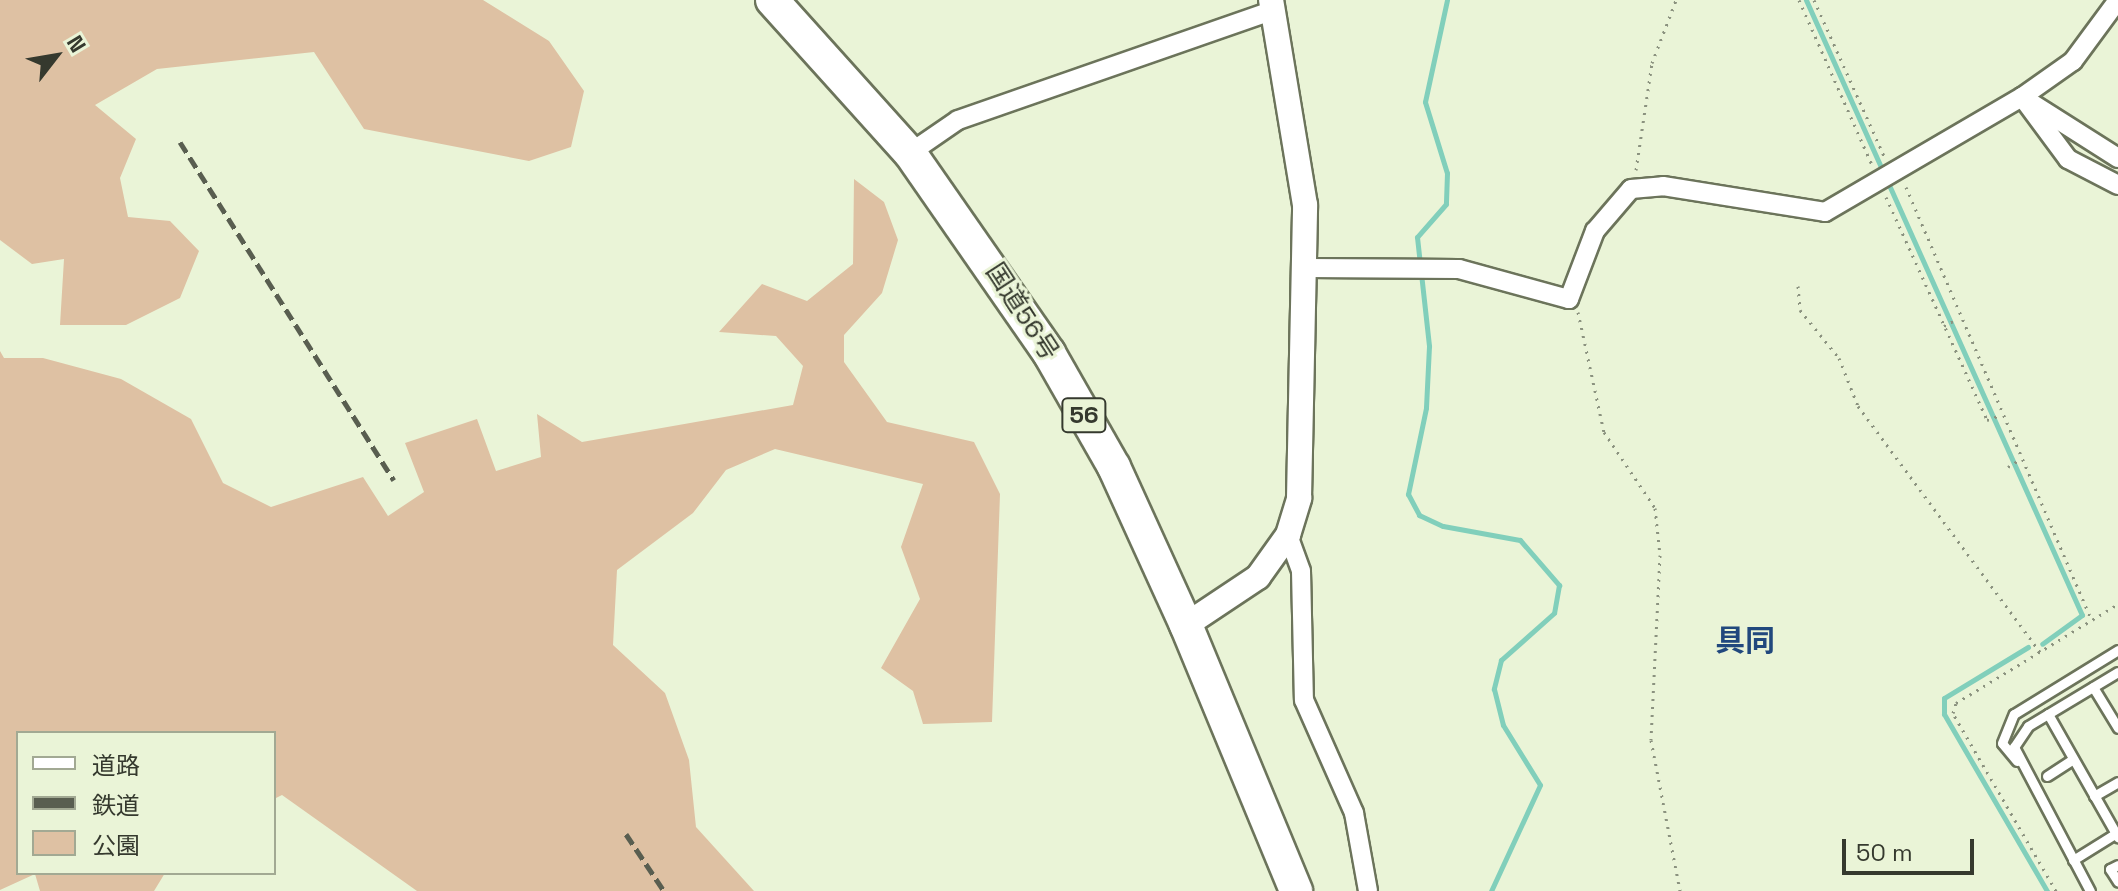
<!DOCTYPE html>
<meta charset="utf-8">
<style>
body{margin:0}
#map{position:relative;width:2118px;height:891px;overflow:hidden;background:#eaf4d7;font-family:"Space Grotesk","Noto Sans JP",sans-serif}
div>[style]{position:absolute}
.green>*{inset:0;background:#dec1a3}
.stream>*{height:5px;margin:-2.5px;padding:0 2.5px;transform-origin:2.5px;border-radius:2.5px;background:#81cfbb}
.path>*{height:3px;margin-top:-1.5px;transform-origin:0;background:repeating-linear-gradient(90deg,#8b927f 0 2px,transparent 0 8px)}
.roads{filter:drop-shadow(2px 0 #6c745b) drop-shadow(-2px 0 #6c745b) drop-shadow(0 2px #6c745b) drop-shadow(0 -2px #6c745b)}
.service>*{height:9px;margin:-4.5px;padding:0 4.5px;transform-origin:4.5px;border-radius:4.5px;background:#fff}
.minor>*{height:18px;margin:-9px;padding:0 9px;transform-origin:9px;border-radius:9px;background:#fff}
.tertiary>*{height:24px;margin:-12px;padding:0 12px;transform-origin:12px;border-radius:12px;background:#fff}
.trunk>*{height:32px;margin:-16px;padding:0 16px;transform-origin:16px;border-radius:16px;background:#fff}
.rail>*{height:5px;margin-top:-2.5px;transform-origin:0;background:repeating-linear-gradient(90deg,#595e50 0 12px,transparent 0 18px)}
span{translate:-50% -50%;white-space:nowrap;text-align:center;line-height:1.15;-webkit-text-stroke:6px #eaf4d7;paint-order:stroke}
.shield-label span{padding:2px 6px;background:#eaf4d7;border:2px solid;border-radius:6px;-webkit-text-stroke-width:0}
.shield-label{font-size:24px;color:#35392e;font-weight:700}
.street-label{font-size:26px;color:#35392e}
.quarter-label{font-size:30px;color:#21487d;font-weight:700}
.legend{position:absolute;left:16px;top:731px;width:260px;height:144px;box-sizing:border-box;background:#eaf4d7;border:2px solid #a2a993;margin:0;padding:10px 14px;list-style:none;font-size:24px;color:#35392e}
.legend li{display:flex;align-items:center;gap:16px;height:40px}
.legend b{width:40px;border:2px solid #a2a993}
.north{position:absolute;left:16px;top:16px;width:80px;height:80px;-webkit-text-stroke:6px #eaf4d7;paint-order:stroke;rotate:59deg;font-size:22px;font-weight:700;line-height:32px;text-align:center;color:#35392e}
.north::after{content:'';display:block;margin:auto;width:28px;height:36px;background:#35392e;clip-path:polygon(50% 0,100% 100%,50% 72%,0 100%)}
.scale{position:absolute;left:1842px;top:839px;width:132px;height:36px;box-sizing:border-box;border:4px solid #35392e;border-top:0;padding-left:10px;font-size:24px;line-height:28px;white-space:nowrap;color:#35392e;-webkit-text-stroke:6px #eaf4d7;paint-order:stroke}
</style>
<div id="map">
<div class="green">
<i style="clip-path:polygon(0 0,483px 0,549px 41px,584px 91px,571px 147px,529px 161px,364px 129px,314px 52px,157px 69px,95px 105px,136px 139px,120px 178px,128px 217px,170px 221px,199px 251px,180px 298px,126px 325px,60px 325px,64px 259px,32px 264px,0 240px)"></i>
<i style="clip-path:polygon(854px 179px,884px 202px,898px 240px,882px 293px,844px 335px,844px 362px,887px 422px,974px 442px,1000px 494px,992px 722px,923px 724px,913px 691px,881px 668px,920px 599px,901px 547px,923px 484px,775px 449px,726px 470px,693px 513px,617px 570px,613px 645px,665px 693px,689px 760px,696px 827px,754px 891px,417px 891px,282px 795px,274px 799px,274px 733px,18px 733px,18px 873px,165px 873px,154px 891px,40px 891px,35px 874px,0 890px,0 351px,4px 358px,43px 358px,121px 379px,191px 419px,223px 483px,271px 507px,363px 477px,388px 516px,424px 492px,405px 443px,477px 419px,496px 471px,541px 457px,537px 414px,582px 442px,793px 405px,803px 366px,776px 336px,719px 332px,762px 284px,807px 301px,853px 264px)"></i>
</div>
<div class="stream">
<i style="left:1447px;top:0;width:104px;rotate:102.2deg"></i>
<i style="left:1425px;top:102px;width:74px;rotate:72.8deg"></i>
<i style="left:1447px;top:173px;width:31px;rotate:92deg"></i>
<i style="left:1446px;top:204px;width:44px;rotate:131.3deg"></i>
<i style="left:1417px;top:237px;width:110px;rotate:83.7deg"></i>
<i style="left:1429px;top:346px;width:62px;rotate:92.8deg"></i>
<i style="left:1426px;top:408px;width:88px;rotate:101.8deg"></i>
<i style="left:1408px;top:494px;width:24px;rotate:62deg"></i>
<i style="left:1419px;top:515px;width:26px;rotate:25deg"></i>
<i style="left:1443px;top:526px;width:78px;rotate:10.3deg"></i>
<i style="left:1520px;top:540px;width:60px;rotate:49.1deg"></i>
<i style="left:1559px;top:585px;width:28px;rotate:100deg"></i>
<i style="left:1554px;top:613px;width:71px;rotate:138.4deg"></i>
<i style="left:1501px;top:660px;width:30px;rotate:104deg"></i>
<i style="left:1494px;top:689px;width:37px;rotate:76deg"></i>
<i style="left:1503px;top:725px;width:70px;rotate:58.3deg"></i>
<i style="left:1540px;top:785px;width:117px;rotate:114.8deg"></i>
<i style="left:1806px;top:0;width:674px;rotate:65.83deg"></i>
<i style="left:2082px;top:615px;width:49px;rotate:144.1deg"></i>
<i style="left:2028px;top:647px;width:98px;rotate:148.7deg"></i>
<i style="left:1944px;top:698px;width:16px;rotate:90deg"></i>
<i style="left:1944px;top:714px;width:205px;rotate:59.8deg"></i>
</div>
<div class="path">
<i style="left:1799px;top:0;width:180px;rotate:66.1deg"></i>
<i style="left:1814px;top:0;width:173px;rotate:65.8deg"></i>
<i style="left:1636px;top:170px;width:108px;rotate:-81.5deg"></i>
<i style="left:1652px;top:63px;width:67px;rotate:-69.1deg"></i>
<i style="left:1906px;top:187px;width:471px;rotate:66.8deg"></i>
<i style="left:1886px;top:197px;width:245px;rotate:65.6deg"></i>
<i style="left:1987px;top:420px;width:12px;rotate:-20deg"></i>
<i style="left:1798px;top:286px;width:24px;rotate:85deg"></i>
<i style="left:1800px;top:310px;width:62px;rotate:50.9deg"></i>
<i style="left:1839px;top:358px;width:52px;rotate:68.4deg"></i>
<i style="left:1858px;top:406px;width:306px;rotate:53.5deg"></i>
<i style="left:1578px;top:312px;width:123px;rotate:77.8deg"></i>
<i style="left:1604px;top:432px;width:92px;rotate:56.1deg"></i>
<i style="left:1655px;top:508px;width:47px;rotate:83.9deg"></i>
<i style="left:1660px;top:555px;width:185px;rotate:92.8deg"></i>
<i style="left:1651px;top:740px;width:154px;rotate:79.1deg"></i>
<i style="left:1944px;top:326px;width:15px;rotate:-28deg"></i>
<i style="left:2008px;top:467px;width:13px;rotate:-32deg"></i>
<i style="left:2056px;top:891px;width:206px;rotate:-120.1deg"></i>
<i style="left:1953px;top:713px;width:10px;rotate:-73deg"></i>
<i style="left:1956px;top:703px;width:190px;rotate:-31.4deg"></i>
</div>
<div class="roads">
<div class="service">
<i style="left:2093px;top:687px;width:48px;rotate:58.6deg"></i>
<i style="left:2048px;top:714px;width:142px;rotate:60.4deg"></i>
<i style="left:2017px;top:761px;width:23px;rotate:-130deg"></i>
<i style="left:2002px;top:743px;width:31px;rotate:-68deg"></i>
<i style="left:2014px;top:714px;width:122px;rotate:-31.6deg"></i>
<i style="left:2047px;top:776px;width:31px;rotate:-33deg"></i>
<i style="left:2094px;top:796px;width:28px;rotate:-30deg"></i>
<i style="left:2073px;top:860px;width:53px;rotate:-31.9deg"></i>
<i style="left:2118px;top:865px;width:9px;rotate:153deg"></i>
<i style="left:2110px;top:869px;width:15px;rotate:58deg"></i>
<i style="left:2090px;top:891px;width:163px;rotate:-117.8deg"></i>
<i style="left:2014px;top:747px;width:25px;rotate:-56deg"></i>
<i style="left:2028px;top:726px;width:105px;rotate:-31deg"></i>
</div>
<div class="minor">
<i style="left:2118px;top:0;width:76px;rotate:126.4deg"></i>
<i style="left:2073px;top:61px;width:62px;rotate:144.8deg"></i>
<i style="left:2022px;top:97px;width:114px;rotate:32.4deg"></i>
<i style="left:910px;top:153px;width:58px;rotate:-34.5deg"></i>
<i style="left:958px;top:120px;width:331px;rotate:-19.2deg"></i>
<i style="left:1308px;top:268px;width:151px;rotate:0.4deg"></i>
<i style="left:1459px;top:269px;width:114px;rotate:15.3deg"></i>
<i style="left:1569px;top:299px;width:73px;rotate:-69.1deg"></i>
<i style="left:1595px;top:231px;width:55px;rotate:-49.4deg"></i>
<i style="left:1631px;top:189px;width:32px;rotate:-5deg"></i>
<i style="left:1663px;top:186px;width:164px;rotate:9.1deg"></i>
<i style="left:1825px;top:212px;width:228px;rotate:-30.3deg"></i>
<i style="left:2022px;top:97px;width:77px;rotate:53.4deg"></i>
<i style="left:2068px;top:159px;width:56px;rotate:27.5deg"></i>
<i style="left:1288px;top:535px;width:38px;rotate:70deg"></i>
<i style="left:1301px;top:571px;width:129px;rotate:88.7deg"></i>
<i style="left:1304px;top:700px;width:124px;rotate:66.1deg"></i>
<i style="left:1354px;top:813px;width:79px;rotate:79.8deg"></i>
</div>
<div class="tertiary">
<i style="left:1186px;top:625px;width:87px;rotate:-33.7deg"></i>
<i style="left:1258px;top:577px;width:52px;rotate:-54.5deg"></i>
<i style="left:1288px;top:535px;width:39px;rotate:-73deg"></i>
<i style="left:1299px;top:498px;width:293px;rotate:-88.8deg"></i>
<i style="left:1305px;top:205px;width:208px;rotate:-99.4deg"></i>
</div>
<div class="trunk">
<i style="left:772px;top:0;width:206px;rotate:48deg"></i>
<i style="left:910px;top:153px;width:244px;rotate:55.2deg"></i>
<i style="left:1049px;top:353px;width:131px;rotate:60.3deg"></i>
<i style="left:1114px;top:467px;width:174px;rotate:65.5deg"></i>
<i style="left:1186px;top:625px;width:288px;rotate:67.5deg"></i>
</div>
</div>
<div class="rail">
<i style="left:180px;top:142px;width:400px;rotate:57.7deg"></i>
<i style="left:626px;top:834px;width:69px;rotate:56.3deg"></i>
</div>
<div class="shield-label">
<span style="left:1084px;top:415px">56</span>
</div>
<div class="street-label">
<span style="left:1022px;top:312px;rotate:57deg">国道56号</span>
</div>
<div class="quarter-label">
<span style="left:1745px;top:641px">具同</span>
</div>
<ul class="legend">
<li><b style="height:10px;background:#fff"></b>道路</li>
<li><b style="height:10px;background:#595e50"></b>鉄道</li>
<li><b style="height:22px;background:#dec1a3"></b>公園</li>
</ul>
<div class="north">N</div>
<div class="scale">50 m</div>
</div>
